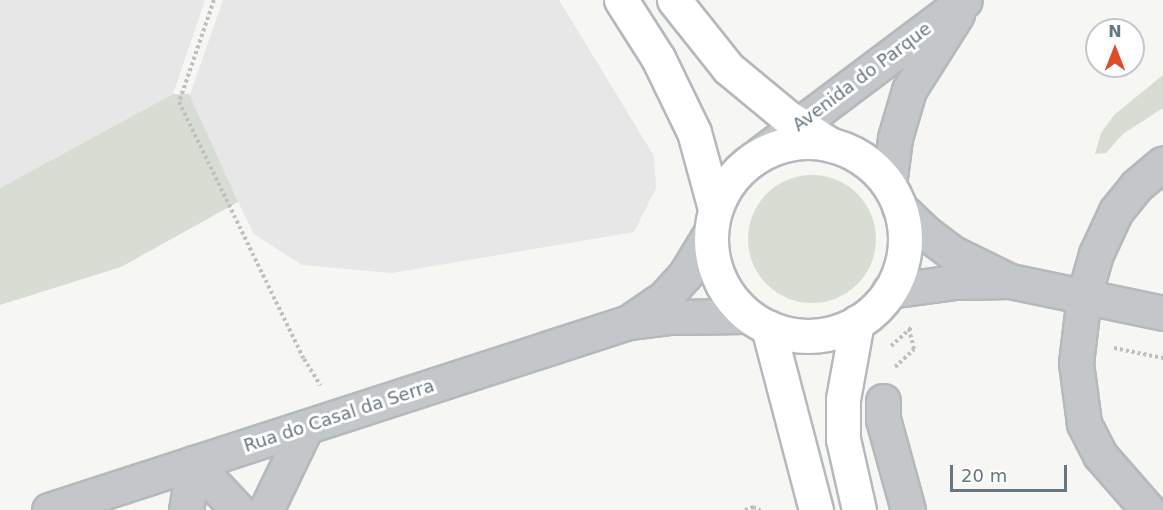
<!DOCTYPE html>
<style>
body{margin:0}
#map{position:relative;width:1163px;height:510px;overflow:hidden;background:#f6f6f2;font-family:"DejaVu Sans",sans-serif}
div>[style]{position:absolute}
.built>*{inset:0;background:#e6e7e6}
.green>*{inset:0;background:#d7ddd3}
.round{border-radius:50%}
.path>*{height:4px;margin-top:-2px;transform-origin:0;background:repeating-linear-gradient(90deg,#bdbfc1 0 3px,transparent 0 6px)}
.roads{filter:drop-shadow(2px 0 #b3b9bd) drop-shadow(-2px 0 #b3b9bd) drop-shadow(0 2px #b3b9bd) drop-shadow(0 -2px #b3b9bd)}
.street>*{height:33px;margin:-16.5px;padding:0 16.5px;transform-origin:16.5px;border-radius:16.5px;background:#c3c7ca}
.secondary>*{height:33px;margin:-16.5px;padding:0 16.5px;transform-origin:16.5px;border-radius:16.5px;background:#fff}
.secondary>.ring{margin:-16.5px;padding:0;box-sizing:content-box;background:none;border:33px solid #fff;border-radius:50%}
span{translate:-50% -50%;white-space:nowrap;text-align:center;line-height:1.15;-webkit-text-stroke:6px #fff;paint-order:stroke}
.street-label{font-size:18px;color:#657783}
.north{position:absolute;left:1085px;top:18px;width:60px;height:60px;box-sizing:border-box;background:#fff;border:2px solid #c1c9cd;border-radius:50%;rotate:0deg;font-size:16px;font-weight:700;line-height:24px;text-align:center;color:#657783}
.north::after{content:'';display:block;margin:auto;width:21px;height:27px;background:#e14c27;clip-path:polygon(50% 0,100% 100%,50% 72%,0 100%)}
.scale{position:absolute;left:950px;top:465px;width:117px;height:27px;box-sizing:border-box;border:3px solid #657783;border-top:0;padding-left:8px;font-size:18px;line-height:21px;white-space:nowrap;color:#657783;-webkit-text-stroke:4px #fff;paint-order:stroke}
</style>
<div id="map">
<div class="built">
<i style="clip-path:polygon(0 0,205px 0,173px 94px,0 188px)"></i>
<i style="clip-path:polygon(223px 0,559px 0,654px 156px,656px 188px,634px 232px,392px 273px,302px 265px,254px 234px,188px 100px)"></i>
</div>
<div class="green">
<i style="clip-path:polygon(1163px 75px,1163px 108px,1123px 134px,1106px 153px,1095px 154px,1101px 133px,1114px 115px)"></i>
<i style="clip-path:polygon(173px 94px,189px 94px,238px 202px,121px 267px,0 305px,0 188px)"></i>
<i class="round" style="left:748px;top:175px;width:128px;height:128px"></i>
</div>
<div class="path">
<i style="left:214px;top:0;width:108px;rotate:108.9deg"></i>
<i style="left:179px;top:102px;width:286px;rotate:64.1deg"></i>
<i style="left:304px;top:359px;width:31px;rotate:58deg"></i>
<i style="left:891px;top:346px;width:28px;rotate:-42deg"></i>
<i style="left:1114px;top:348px;width:50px;rotate:11.5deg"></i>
<i style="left:895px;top:367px;width:26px;rotate:-43deg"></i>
<i style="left:914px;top:349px;width:21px;rotate:-104deg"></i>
<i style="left:745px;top:510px;width:9px;rotate:-21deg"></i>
<i style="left:753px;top:507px;width:8px;rotate:23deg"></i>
</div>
<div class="roads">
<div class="street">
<i style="left:760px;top:154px;width:256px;rotate:-36.9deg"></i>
<i style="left:889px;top:185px;width:47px;rotate:-82.7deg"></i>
<i style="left:895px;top:138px;width:50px;rotate:-73.7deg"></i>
<i style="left:909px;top:90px;width:90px;rotate:-57.7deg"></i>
<i style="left:899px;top:207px;width:37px;rotate:44deg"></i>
<i style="left:926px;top:233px;width:34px;rotate:37deg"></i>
<i style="left:953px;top:253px;width:59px;rotate:26.1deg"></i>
<i style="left:889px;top:291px;width:67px;rotate:-7.8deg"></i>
<i style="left:955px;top:282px;width:55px;rotate:-1deg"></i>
<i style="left:1010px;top:281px;width:156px;rotate:11.8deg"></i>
<i style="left:630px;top:321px;width:42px;rotate:-34.4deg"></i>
<i style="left:665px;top:297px;width:30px;rotate:-48deg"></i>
<i style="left:685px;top:275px;width:50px;rotate:-58.8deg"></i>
<i style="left:883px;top:401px;width:18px;rotate:90deg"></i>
<i style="left:883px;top:419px;width:94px;rotate:74.6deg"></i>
<i style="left:194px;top:463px;width:64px;rotate:46.9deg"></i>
<i style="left:49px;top:510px;width:610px;rotate:-17.96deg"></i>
<i style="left:629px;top:322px;width:38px;rotate:-7deg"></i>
<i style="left:667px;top:317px;width:81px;rotate:-0.7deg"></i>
<i style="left:186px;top:510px;width:48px;rotate:-80.3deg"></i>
<i style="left:266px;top:510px;width:92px;rotate:-64.3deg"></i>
<i style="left:1148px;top:510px;width:73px;rotate:-131.1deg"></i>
<i style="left:1100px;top:455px;width:36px;rotate:-117deg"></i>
<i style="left:1084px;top:423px;width:61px;rotate:-97.6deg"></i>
<i style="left:1076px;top:363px;width:67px;rotate:-83.2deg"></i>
<i style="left:1084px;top:296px;width:44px;rotate:-74.1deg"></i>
<i style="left:1096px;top:254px;width:47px;rotate:-65.1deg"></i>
<i style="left:1116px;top:211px;width:32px;rotate:-51deg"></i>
<i style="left:1136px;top:186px;width:35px;rotate:-40deg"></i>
</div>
<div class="secondary">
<i style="left:621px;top:0;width:69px;rotate:57.5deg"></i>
<i style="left:658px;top:58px;width:82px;rotate:64.1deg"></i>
<i style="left:694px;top:132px;width:80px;rotate:74.7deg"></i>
<i style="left:674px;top:0;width:87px;rotate:51.5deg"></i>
<i style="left:728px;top:68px;width:75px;rotate:39.6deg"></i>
<i style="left:786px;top:116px;width:54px;rotate:32.8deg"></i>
<i class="ring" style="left:711px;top:142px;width:161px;height:161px"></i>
<i style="left:857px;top:322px;width:78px;rotate:100.3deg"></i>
<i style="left:843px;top:399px;width:40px;rotate:90deg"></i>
<i style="left:843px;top:439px;width:73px;rotate:77.3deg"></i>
<i style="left:768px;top:327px;width:189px;rotate:75.3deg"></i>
</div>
</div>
<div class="street-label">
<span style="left:862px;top:77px;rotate:-37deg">Avenida do Parque</span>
<span style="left:339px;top:416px;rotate:-18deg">Rua do Casal da Serra</span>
</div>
<div class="north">N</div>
<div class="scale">20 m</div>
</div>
